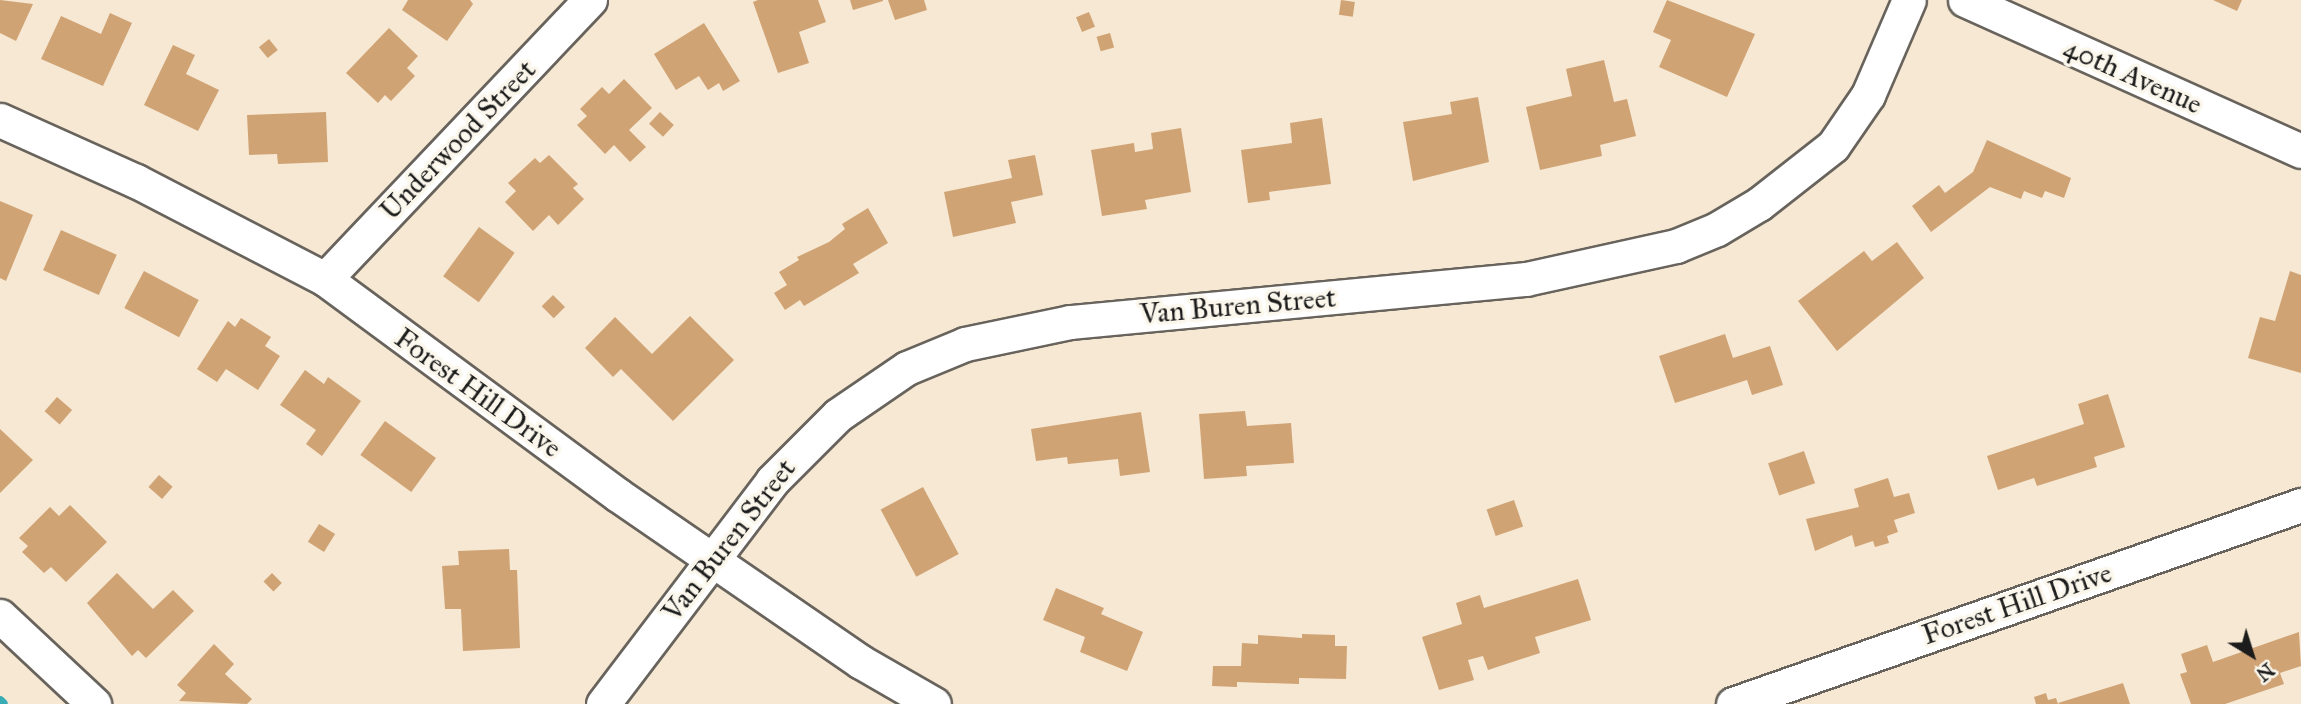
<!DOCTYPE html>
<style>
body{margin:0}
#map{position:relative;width:2301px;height:704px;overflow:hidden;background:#f6e8d2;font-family:"IM FELL Great Primer",serif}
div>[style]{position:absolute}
.stream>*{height:10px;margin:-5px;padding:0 5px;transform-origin:5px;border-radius:5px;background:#39abb4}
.building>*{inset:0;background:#d0a375;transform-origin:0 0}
.roads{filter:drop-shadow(2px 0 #68635c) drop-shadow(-2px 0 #68635c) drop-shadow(0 2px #68635c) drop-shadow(0 -2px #68635c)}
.street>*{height:33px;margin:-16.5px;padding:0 16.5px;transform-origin:16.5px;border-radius:16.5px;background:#fff}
span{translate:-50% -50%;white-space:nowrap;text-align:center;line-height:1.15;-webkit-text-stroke:7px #fbf7ec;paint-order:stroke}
.street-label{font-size:28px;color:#1c1c1c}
.north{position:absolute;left:2217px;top:620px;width:70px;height:70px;-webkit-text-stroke:5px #fbf7ec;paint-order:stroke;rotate:142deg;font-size:19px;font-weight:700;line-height:28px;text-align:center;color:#1c1c1c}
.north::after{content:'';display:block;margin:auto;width:24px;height:32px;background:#1c1c1c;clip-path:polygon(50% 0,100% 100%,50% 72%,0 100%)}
</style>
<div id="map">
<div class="stream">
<i style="left:0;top:701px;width:4px;rotate:45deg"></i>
</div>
<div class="building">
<i style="clip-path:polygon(0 0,33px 4px,16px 41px,0 33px)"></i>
<i style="clip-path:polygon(408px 0,470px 0,473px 4px,447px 41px,402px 10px)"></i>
<i style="clip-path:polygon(758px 0,818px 0,826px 22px,799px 32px,809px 63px,778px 73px,753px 2px)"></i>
<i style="clip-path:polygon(850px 0,883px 0,883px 1px,853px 10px)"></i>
<i style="clip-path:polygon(888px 0,924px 0,927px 10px,895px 20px)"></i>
<i style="left:1341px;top:0;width:14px;height:15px;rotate:8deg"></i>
<i style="clip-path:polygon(1667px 0,1755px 34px,1727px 97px,1659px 67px,1671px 40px,1653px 32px)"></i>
<i style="clip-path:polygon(2213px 0,2242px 0,2237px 11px)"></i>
<i style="left:1089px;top:12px;width:16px;height:14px;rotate:68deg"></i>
<i style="clip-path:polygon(110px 13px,132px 23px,103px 86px,41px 59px,61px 16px,101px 34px)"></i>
<i style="clip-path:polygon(704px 23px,740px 81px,723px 91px,719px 83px,708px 90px,699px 76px,676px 90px,654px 54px)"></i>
<i style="clip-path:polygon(389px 28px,418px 56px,407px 68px,415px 76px,391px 101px,385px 95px,378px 103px,346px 73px)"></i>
<i style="left:1110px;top:33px;width:15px;height:14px;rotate:74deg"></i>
<i style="left:269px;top:39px;width:14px;height:13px;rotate:51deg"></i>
<i style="clip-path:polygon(173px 45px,195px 55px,186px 74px,219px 90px,198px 131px,144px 105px)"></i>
<i style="clip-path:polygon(1604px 60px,1614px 102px,1627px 99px,1636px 136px,1600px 145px,1602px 156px,1540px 170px,1526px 107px,1572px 96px,1566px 69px)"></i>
<i style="clip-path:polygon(624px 79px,652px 108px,629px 130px,646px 147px,630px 162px,614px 145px,605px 154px,577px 125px,587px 116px,580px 109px,602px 87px,609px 94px)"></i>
<i style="clip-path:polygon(1478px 97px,1489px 162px,1413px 181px,1403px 122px,1452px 114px,1450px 102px)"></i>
<i style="clip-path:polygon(326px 112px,328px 162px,278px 164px,277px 154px,249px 155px,247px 115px)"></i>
<i style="left:660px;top:112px;width:19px;height:16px;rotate:43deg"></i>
<i style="clip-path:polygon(1322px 118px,1331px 184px,1269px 192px,1270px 200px,1248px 203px,1241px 150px,1292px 143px,1290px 123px)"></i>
<i style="clip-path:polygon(1181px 128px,1191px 192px,1145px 200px,1147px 209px,1102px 216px,1091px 150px,1134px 143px,1135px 152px,1153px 149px,1151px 133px)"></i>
<i style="clip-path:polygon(1987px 140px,2071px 178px,2064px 198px,2045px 191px,2042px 198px,2024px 191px,2021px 199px,1990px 187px,1931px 232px,1912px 206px,1939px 185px,1945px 193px,1973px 172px)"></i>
<i style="clip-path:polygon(549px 155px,578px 184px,573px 188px,584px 199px,558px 225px,549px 215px,533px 231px,505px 202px,516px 191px,508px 183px,535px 158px,540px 163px)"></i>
<i style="clip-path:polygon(1035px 155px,1043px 195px,1011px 202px,1016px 223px,953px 237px,944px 192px,1012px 178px,1008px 160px)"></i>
<i style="clip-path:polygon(0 201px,33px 215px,6px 281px,0 278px)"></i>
<i style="clip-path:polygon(868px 208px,888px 243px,853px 264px,859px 273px,804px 306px,800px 300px,785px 310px,774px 293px,787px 285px,779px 272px,799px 260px,797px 257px,829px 242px,845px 229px,842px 224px)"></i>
<i style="left:479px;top:227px;width:44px;height:61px;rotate:36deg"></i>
<i style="left:61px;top:230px;width:61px;height:44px;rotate:24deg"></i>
<i style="clip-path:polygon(1897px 242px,1924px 278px,1837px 351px,1798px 301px,1864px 251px,1872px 261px)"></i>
<i style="left:144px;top:271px;width:62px;height:42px;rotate:28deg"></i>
<i style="clip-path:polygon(2290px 271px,2301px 275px,2301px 373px,2248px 358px,2260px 317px,2275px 321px)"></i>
<i style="left:553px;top:295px;width:17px;height:16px;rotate:45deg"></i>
<i style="clip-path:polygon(690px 316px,734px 360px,673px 421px,621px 369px,613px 377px,585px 348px,615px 317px,652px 354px)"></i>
<i style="clip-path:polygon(241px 318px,271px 337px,265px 346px,280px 356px,258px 390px,226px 369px,217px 382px,197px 369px,228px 321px,235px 327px)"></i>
<i style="clip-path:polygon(1725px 334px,1733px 358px,1770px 346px,1783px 385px,1752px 395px,1747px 380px,1675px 403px,1659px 356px)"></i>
<i style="clip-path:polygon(305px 370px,324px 384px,328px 377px,361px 401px,322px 456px,306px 444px,316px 430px,280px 405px)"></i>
<i style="clip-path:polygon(2108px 394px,2125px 447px,2094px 457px,2097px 467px,2037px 486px,2034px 478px,1998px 490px,1987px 456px,2084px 424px,2078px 404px)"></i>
<i style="left:57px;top:397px;width:20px;height:19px;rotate:41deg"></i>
<i style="clip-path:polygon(1245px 411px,1247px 426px,1291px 423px,1294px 463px,1246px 466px,1247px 476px,1204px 479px,1199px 414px)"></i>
<i style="clip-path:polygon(1141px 412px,1150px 472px,1120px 476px,1118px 459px,1068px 464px,1067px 457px,1036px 461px,1031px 429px)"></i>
<i style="left:385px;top:421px;width:63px;height:42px;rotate:36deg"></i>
<i style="clip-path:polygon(0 429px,33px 460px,0 493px)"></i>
<i style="left:1804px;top:451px;width:34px;height:38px;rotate:71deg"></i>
<i style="left:159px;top:475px;width:18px;height:16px;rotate:41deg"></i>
<i style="clip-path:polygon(1888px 478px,1894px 497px,1909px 493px,1915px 513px,1894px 520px,1898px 532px,1887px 536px,1889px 543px,1875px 547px,1873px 541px,1855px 547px,1852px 535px,1815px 551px,1806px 519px,1859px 507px,1854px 489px)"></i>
<i style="left:923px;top:487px;width:76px;height:48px;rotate:62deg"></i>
<i style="left:1514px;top:500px;width:28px;height:29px;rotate:71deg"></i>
<i style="clip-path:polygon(70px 505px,107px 542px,66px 582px,51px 567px,44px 573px,22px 552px,28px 546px,19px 538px,50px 507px,59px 516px)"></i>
<i style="left:319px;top:524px;width:19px;height:21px;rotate:32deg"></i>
<i style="clip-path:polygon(509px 549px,510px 570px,517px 570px,520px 648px,463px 651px,461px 609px,445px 609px,442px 566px,459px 565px,458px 551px)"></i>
<i style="clip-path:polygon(117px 573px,153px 609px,173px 590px,194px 611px,146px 658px,138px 650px,132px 656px,87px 603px)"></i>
<i style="left:272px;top:573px;width:14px;height:12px;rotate:45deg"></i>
<i style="clip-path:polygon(1578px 579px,1591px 620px,1535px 637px,1540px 653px,1488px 670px,1483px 656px,1468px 660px,1474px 680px,1439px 690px,1422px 637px,1462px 624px,1456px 603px,1480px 595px,1484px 608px)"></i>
<i style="clip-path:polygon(1056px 588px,1104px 608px,1101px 614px,1143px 632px,1127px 671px,1080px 652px,1085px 637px,1043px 620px)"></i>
<i style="clip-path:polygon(2299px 632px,2301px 666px,2280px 673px,2284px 684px,2225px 704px,2191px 704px,2180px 674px,2187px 672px,2181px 654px,2207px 645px,2213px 662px)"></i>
<i style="clip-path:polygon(1302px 634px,1335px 635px,1335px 646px,1347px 646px,1346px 679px,1299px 678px,1299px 684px,1237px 682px,1237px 687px,1212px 686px,1213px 666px,1241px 666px,1242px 643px,1258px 644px,1258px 635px,1302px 638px)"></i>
<i style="clip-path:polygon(214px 644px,234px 664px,225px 674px,252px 699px,247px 704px,179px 701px,186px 693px,177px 685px)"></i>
<i style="clip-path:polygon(2123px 683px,2130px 704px,2059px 704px,2058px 703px)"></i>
<i style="clip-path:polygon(2046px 693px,2048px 700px,2056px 698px,2058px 704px,2036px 704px,2034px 697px)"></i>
</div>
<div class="roads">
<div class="street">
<i style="left:1965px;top:0;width:368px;rotate:24.2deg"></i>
<i style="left:0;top:120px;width:149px;rotate:24.2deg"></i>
<i style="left:136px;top:181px;width:213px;rotate:27.4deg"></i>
<i style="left:325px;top:279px;width:364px;rotate:36.4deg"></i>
<i style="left:618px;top:495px;width:295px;rotate:34.5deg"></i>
<i style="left:861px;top:662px;width:84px;rotate:29.9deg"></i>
<i style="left:325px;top:279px;width:385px;rotate:-46.5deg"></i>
<i style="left:0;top:616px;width:129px;rotate:43.1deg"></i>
<i style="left:603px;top:704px;width:280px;rotate:-52.8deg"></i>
<i style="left:772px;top:481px;width:93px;rotate:-45deg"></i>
<i style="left:838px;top:415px;width:83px;rotate:-34.3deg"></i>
<i style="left:907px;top:368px;width:63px;rotate:-22.5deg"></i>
<i style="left:965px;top:344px;width:107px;rotate:-11.8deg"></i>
<i style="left:1070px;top:322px;width:458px;rotate:-5.4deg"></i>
<i style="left:1526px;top:279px;width:154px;rotate:-12.4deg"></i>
<i style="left:1676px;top:246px;width:44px;rotate:-22.5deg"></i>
<i style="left:1717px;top:229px;width:49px;rotate:-30.8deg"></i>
<i style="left:1759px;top:204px;width:94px;rotate:-38.1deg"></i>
<i style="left:1833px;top:146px;width:62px;rotate:-55.5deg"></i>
<i style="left:1868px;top:95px;width:103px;rotate:-66.7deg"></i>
<i style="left:1733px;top:704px;width:602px;rotate:-19.31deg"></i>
</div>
</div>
<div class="street-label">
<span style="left:2133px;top:76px;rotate:24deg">40th Avenue</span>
<span style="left:458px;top:140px;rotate:-46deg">Underwood Street</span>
<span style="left:1238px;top:306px;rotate:-5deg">Van Buren Street</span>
<span style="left:478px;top:393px;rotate:36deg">Forest Hill Drive</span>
<span style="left:729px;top:540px;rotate:-52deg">Van Buren Street</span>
<span style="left:2017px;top:604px;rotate:-19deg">Forest Hill Drive</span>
</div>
<div class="north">N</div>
</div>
